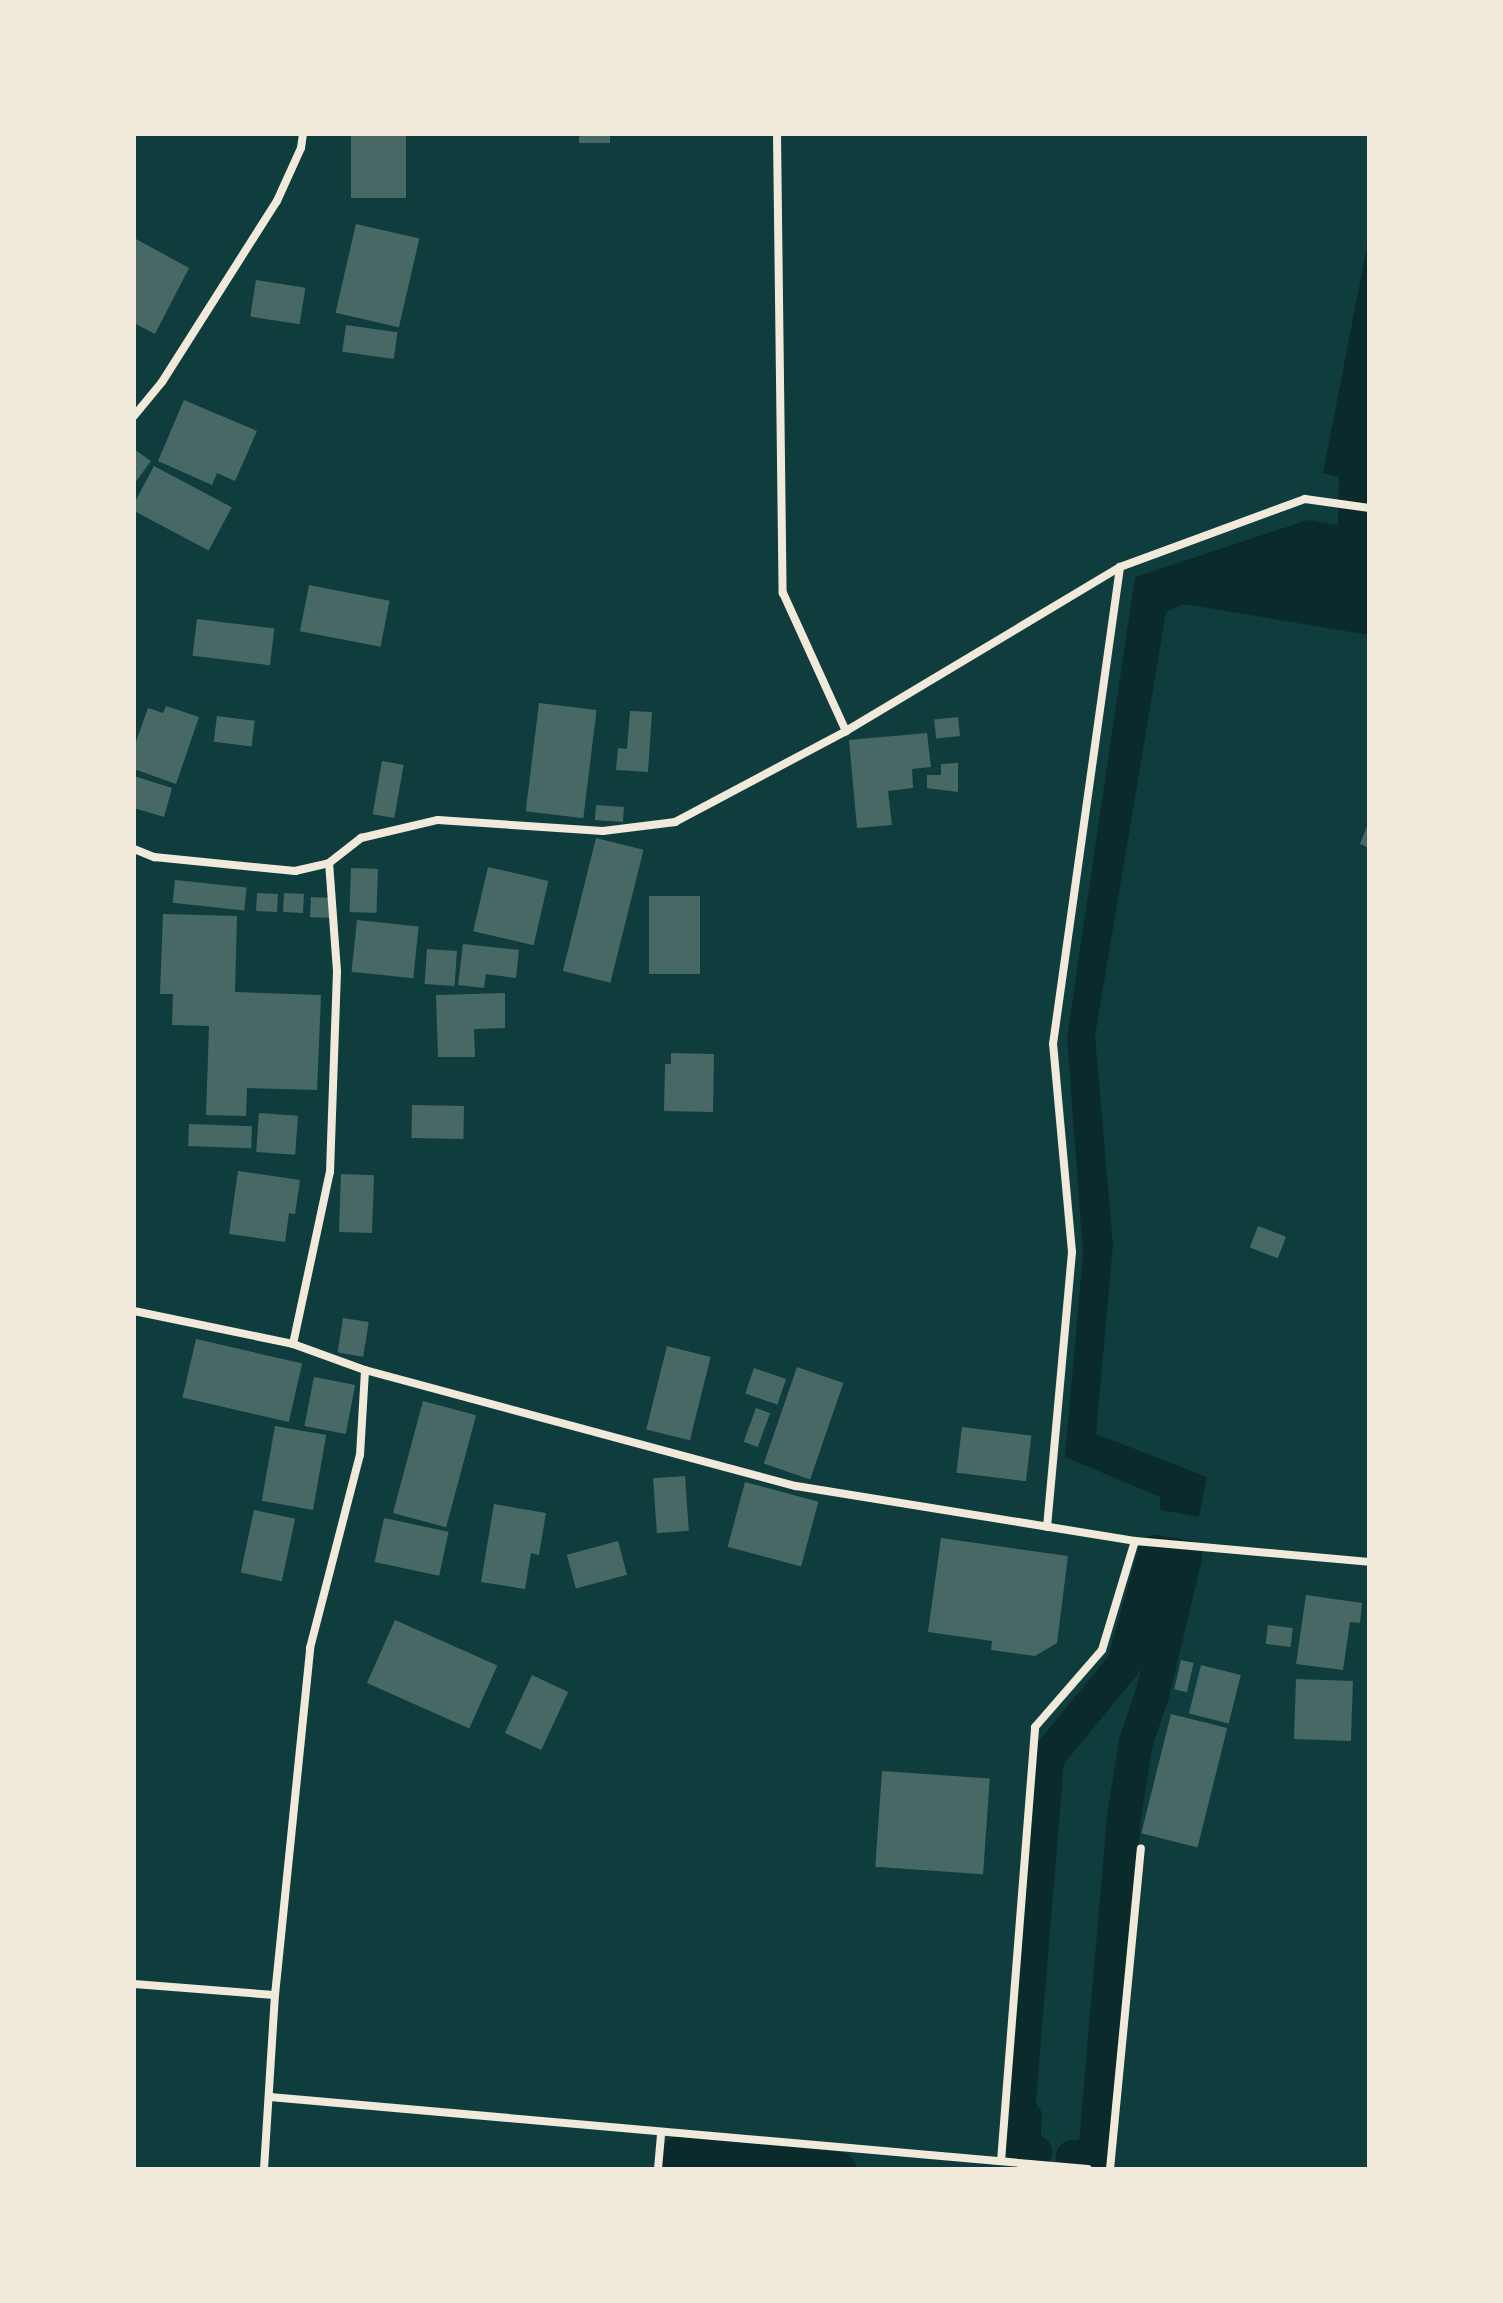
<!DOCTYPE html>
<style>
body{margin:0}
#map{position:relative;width:1503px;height:2303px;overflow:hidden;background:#0f3d3e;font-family:"Crimson Pro",serif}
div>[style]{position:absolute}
.water>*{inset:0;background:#0a2a2b}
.canal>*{height:34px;margin:-17px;padding:0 17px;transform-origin:17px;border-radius:17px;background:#0a2a2b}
.building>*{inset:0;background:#486865;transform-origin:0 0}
.minor>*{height:8px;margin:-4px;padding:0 4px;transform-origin:4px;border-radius:4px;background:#f1e9da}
span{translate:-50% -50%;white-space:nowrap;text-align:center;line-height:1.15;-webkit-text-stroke:8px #f1e9da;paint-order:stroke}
.frame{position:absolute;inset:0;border:136px solid #f1e9da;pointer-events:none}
</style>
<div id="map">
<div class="water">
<i style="clip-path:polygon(1369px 236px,1369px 635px,1183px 604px,1166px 612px,1095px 1036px,1113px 1245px,1096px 1434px,1207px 1477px,1199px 1517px,1160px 1510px,1160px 1497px,1065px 1457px,1083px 1253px,1067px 1037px,1135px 577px,1308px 520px,1338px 525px,1339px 477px,1323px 473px)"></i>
</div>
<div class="canal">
<i style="left:678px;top:2169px;width:16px;rotate:-86deg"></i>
<i style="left:679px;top:2153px;width:161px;rotate:5.7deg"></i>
<i style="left:1031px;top:2169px;width:17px;rotate:-77deg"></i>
<i style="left:1035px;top:2152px;width:12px;rotate:-171deg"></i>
<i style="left:1023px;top:2150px;width:33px;rotate:-87deg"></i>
<i style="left:1025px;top:2117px;width:8px;rotate:-150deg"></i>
<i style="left:1018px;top:2113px;width:356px;rotate:-85.3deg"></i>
<i style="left:1047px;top:1758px;width:122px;rotate:-50.7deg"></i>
<i style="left:1124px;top:1664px;width:116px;rotate:-74.5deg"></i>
<i style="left:1155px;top:1552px;width:30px;rotate:9deg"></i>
<i style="left:1185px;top:1557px;width:142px;rotate:103.4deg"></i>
<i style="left:1152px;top:1695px;width:50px;rotate:108.8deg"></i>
<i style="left:1136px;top:1742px;width:76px;rotate:99.1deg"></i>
<i style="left:1124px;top:1817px;width:341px;rotate:94.9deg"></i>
<i style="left:1095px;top:2157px;width:22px;rotate:180deg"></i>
<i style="left:1073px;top:2157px;width:12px;rotate:90deg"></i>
</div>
<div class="building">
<i style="left:351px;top:134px;width:55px;height:64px"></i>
<i style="left:579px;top:134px;width:31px;height:9px"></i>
<i style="left:356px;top:224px;width:65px;height:91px;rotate:13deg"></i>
<i style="clip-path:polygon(136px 239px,189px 268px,155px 334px,134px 323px)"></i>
<i style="left:256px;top:280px;width:50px;height:37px;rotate:9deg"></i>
<i style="left:346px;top:325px;width:52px;height:27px;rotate:8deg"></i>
<i style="clip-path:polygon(184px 400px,257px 431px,235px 481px,217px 473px,212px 485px,158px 461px)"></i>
<i style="clip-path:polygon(134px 449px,151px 461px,134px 484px)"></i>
<i style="left:154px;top:466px;width:88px;height:49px;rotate:28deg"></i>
<i style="left:309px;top:585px;width:82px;height:47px;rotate:11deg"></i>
<i style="left:197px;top:619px;width:78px;height:37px;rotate:7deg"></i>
<i style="left:539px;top:703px;width:58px;height:109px;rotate:7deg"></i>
<i style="clip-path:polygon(166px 706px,199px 717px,176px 784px,134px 769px,134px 747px,148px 708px,163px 713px)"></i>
<i style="clip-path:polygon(630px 711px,652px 712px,648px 772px,616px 770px,618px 748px,627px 749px)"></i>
<i style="left:217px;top:716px;width:38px;height:26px;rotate:7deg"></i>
<i style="left:958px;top:717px;width:19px;height:24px;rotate:84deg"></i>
<i style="clip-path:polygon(927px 733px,931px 767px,912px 769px,913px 788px,888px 791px,892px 825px,857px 828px,849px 740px)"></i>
<i style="left:382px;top:761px;width:22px;height:54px;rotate:10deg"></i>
<i style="clip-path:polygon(958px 763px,958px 792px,927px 788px,927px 775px,941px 775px,941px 764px)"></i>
<i style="clip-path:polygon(134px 776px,172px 788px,164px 817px,134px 808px)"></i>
<i style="left:596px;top:805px;width:28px;height:15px;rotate:4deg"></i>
<i style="clip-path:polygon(1369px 821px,1369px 848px,1360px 844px)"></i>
<i style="left:596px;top:838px;width:49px;height:137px;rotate:14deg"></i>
<i style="left:488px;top:867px;width:62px;height:66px;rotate:13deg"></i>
<i style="left:351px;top:868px;width:27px;height:44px;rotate:2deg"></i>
<i style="left:175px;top:880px;width:72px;height:23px;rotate:6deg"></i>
<i style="left:257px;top:893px;width:21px;height:18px;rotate:3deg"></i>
<i style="left:284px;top:893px;width:20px;height:19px;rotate:3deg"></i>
<i style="left:649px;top:896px;width:51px;height:78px"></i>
<i style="left:311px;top:897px;width:20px;height:20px;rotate:3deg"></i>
<i style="clip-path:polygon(163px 914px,237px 916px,235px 992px,321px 995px,317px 1090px,247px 1088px,246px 1116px,206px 1115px,209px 1026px,172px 1025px,173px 994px,160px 994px)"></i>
<i style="left:357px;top:920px;width:62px;height:52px;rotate:6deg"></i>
<i style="clip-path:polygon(463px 944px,519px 950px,516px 978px,486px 974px,484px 988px,458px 985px)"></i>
<i style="left:427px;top:949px;width:30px;height:35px;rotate:4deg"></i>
<i style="clip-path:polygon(505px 993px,505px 1028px,474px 1029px,475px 1057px,438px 1057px,436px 995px)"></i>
<i style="clip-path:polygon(671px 1053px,714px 1054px,713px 1112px,664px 1111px,665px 1064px,671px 1064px)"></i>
<i style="left:412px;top:1105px;width:52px;height:33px;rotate:1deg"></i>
<i style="left:259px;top:1113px;width:39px;height:39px;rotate:4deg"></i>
<i style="left:189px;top:1124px;width:63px;height:22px;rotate:2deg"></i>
<i style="clip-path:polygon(238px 1171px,300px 1180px,295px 1214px,289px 1213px,285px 1242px,229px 1234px)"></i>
<i style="left:341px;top:1174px;width:33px;height:58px;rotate:2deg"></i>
<i style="left:1258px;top:1226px;width:30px;height:23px;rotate:21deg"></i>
<i style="left:343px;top:1318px;width:26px;height:35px;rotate:9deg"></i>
<i style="left:196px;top:1339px;width:109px;height:60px;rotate:13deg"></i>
<i style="left:667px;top:1346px;width:45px;height:86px;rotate:14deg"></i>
<i style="left:797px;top:1367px;width:49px;height:102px;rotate:19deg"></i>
<i style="left:754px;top:1368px;width:34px;height:27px;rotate:19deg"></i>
<i style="left:314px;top:1377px;width:42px;height:50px;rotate:11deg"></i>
<i style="left:423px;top:1401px;width:55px;height:116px;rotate:15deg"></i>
<i style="left:756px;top:1408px;width:15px;height:36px;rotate:20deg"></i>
<i style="left:275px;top:1426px;width:52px;height:76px;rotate:10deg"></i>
<i style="left:962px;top:1427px;width:70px;height:46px;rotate:7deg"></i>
<i style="left:685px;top:1476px;width:55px;height:32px;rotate:86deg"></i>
<i style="left:745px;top:1482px;width:76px;height:67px;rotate:15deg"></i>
<i style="clip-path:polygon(494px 1504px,546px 1513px,539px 1555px,531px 1553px,525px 1589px,481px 1582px)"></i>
<i style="left:254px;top:1510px;width:42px;height:64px;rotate:12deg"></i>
<i style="left:384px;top:1518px;width:66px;height:45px;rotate:12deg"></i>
<i style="clip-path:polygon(941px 1538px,1068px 1556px,1057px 1643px,1035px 1656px,991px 1650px,992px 1641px,928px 1632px)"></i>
<i style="left:618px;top:1541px;width:35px;height:53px;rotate:75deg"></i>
<i style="clip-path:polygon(1306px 1595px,1362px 1603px,1360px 1623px,1350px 1622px,1343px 1670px,1296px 1664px)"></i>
<i style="left:395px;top:1620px;width:112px;height:69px;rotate:24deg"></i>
<i style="left:1268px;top:1625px;width:25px;height:19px;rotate:7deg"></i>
<i style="left:1181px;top:1660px;width:13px;height:30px;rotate:13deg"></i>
<i style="left:1201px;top:1665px;width:41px;height:50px;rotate:14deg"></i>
<i style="left:532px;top:1675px;width:40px;height:64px;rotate:25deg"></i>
<i style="left:1296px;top:1679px;width:57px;height:60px;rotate:2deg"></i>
<i style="left:1171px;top:1714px;width:58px;height:123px;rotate:14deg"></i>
<i style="left:882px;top:1771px;width:108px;height:96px;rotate:4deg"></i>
</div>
<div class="minor">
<i style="left:777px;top:134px;width:459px;rotate:89.3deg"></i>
<i style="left:783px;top:593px;width:152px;rotate:65.5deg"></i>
<i style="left:134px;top:416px;width:44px;rotate:-50.5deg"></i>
<i style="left:162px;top:382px;width:214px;rotate:-57.6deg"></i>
<i style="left:277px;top:201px;width:58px;rotate:-65.6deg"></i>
<i style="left:301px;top:148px;width:14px;rotate:-82deg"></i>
<i style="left:134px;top:849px;width:22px;rotate:22deg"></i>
<i style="left:154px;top:857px;width:142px;rotate:5.7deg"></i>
<i style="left:295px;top:871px;width:35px;rotate:-13deg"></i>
<i style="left:329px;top:863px;width:41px;rotate:-38deg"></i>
<i style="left:361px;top:838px;width:79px;rotate:-13.2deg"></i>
<i style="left:438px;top:820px;width:165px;rotate:3.8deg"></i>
<i style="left:603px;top:831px;width:73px;rotate:-7.1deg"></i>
<i style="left:675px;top:822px;width:194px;rotate:-28deg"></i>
<i style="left:846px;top:731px;width:319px;rotate:-30.9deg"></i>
<i style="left:1120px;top:567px;width:197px;rotate:-20.2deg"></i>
<i style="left:1305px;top:499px;width:65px;rotate:8deg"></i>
<i style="left:134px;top:1311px;width:162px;rotate:11.7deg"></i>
<i style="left:293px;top:1344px;width:77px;rotate:19.9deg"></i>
<i style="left:365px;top:1370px;width:446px;rotate:15.1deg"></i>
<i style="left:796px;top:1486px;width:343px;rotate:9.2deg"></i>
<i style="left:1135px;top:1541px;width:235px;rotate:5.1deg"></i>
<i style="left:293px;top:1344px;width:176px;rotate:-77.9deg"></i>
<i style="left:330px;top:1172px;width:201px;rotate:-88deg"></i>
<i style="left:337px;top:971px;width:108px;rotate:-94.2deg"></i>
<i style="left:1047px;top:1527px;width:276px;rotate:-84.8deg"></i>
<i style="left:1072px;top:1252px;width:209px;rotate:-95.2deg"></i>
<i style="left:1053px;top:1044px;width:482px;rotate:-82deg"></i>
<i style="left:134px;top:1984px;width:141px;rotate:4.5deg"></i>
<i style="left:270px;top:2097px;width:821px;rotate:5.03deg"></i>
<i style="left:1001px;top:2161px;width:435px;rotate:-85.5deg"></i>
<i style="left:1035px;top:1727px;width:102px;rotate:-49deg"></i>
<i style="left:1102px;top:1650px;width:114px;rotate:-73.2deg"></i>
<i style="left:264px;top:2169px;width:174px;rotate:-86.4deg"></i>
<i style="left:275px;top:1995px;width:349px;rotate:-84.2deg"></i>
<i style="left:310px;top:1648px;width:199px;rotate:-75.5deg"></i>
<i style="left:360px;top:1455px;width:85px;rotate:-86.6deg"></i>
<i style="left:658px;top:2169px;width:37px;rotate:-85deg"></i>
<i style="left:1110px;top:2169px;width:322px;rotate:-84.5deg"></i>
</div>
<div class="frame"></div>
</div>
